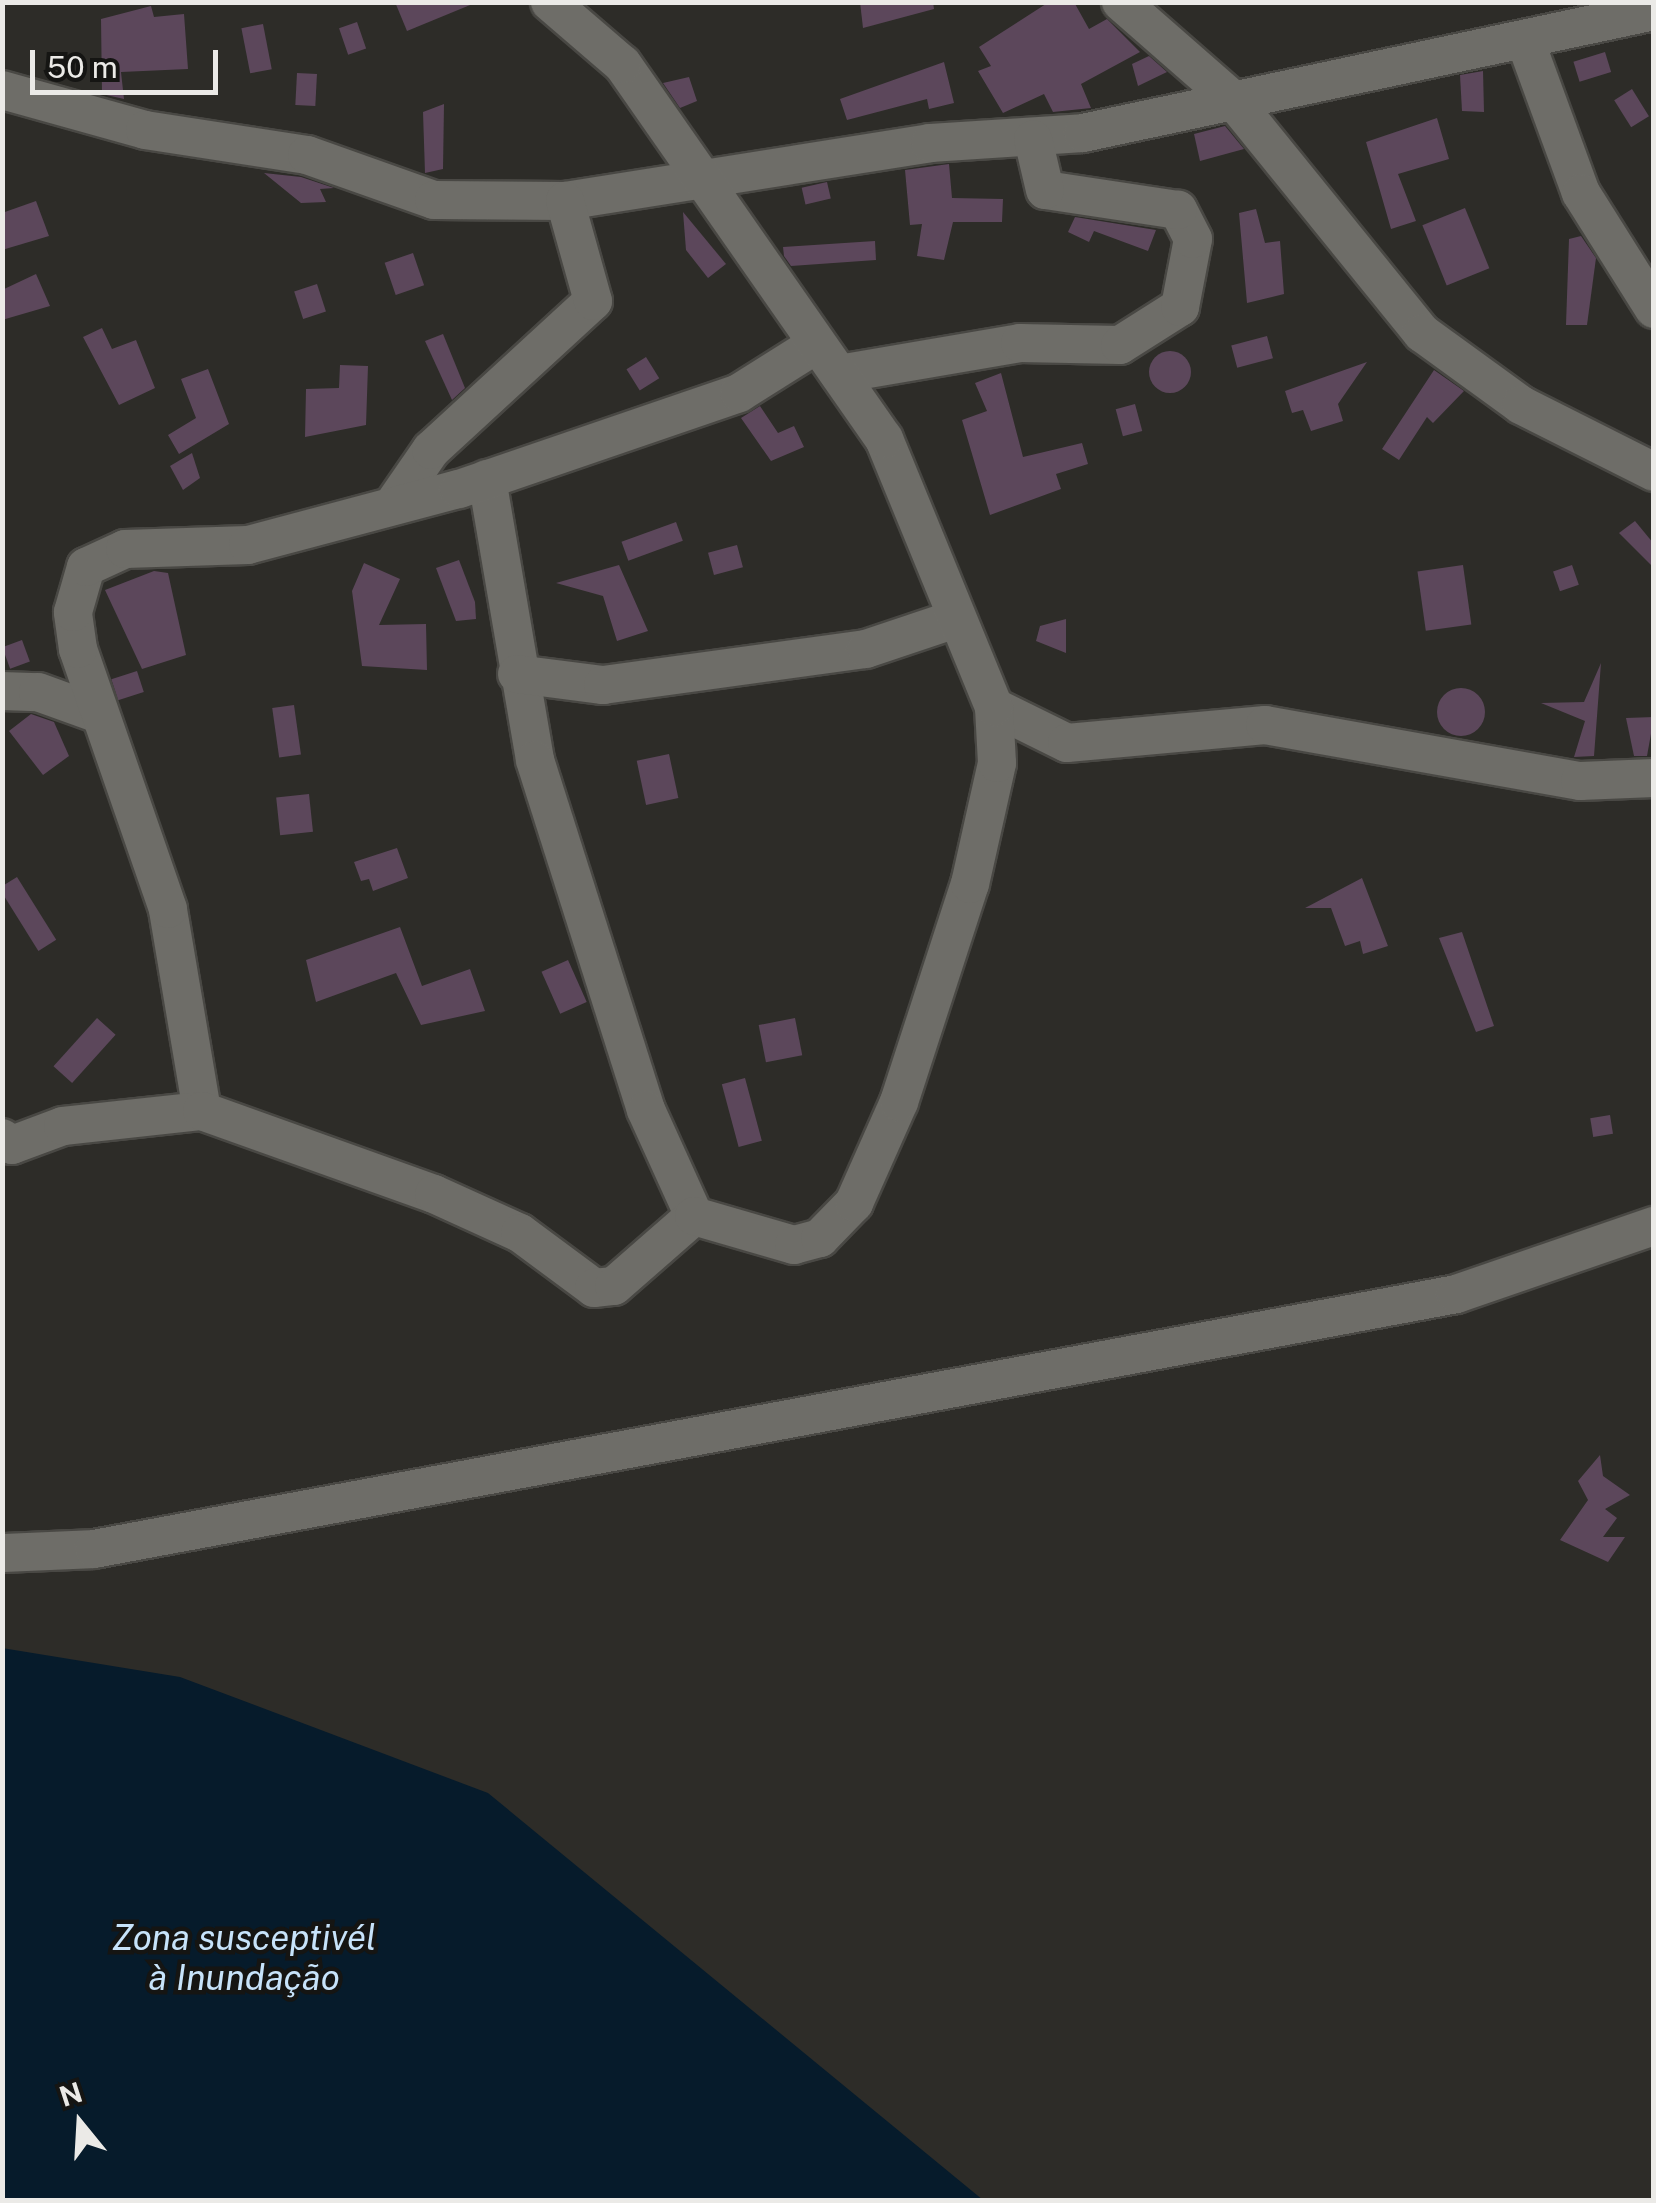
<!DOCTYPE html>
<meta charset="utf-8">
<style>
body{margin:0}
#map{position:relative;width:1656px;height:2203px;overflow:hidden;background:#2d2c28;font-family:"Public Sans",sans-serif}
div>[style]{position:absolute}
.water>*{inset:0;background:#061b2b}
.building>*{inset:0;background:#5c475b;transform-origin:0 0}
.round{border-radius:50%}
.roads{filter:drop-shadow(2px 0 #494844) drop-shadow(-2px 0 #494844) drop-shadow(0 2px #494844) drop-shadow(0 -2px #494844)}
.minor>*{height:38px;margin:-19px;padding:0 19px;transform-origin:19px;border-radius:19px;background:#6e6d68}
span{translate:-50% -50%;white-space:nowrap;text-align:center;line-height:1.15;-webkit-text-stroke:9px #151513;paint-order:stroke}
.water-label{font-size:35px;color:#c7e3fa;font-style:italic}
.frame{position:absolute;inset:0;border:5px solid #ebeae7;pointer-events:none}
.north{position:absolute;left:30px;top:2073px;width:100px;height:100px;-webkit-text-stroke:8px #151513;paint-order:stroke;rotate:342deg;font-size:28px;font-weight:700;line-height:40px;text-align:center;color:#ebeae7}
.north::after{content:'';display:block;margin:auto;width:35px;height:45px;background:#ebeae7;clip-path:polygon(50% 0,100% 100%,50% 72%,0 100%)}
.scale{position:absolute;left:30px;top:50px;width:188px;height:45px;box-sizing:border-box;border:5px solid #ebeae7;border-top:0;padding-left:12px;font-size:30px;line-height:35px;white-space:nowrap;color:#ebeae7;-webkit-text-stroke:8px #151513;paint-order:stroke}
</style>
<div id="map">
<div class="water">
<i style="clip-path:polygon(2px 1648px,180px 1677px,488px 1793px,983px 2200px,3px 2200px)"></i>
</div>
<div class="building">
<i style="clip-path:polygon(395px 2px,475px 2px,475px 3px,407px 31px)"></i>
<i style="clip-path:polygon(860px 2px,933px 2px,934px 9px,863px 28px)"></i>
<i style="clip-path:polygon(1049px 2px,1074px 2px,1089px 29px,1107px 19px,1140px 52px,1081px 84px,1091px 108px,1053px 112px,1044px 94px,1003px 113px,978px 71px,991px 66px,979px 47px)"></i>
<i style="clip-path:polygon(151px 6px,154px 17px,184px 14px,188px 69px,121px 72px,124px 99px,102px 94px,101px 19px)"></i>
<i style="left:357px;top:22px;width:28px;height:19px;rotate:71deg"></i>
<i style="left:263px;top:24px;width:46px;height:22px;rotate:79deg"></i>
<i style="left:1605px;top:52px;width:21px;height:33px;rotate:73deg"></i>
<i style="clip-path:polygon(1149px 56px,1167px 72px,1138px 86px,1132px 64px)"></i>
<i style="clip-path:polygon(944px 62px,954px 103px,929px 109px,927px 99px,847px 120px,840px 99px)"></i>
<i style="clip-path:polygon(1483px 71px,1484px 112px,1462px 111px,1460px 75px)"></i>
<i style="left:297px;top:73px;width:20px;height:32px;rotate:3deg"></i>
<i style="clip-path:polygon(689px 77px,697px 101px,680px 108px,663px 83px)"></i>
<i style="left:1632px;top:89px;width:32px;height:21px;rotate:58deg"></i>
<i style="clip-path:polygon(444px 104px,443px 169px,425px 173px,423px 112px)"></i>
<i style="clip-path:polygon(1437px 118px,1449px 159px,1398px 174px,1416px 221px,1391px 229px,1366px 142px)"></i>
<i style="clip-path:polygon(1225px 126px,1244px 149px,1200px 161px,1194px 134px)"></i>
<i style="clip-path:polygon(949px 164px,952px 198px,1003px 199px,1002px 222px,953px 222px,944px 260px,917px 256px,922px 224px,910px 225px,905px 170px)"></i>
<i style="clip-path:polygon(264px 173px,301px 177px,334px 188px,320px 189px,326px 202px,301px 203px)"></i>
<i style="left:827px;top:182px;width:17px;height:26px;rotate:77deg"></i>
<i style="clip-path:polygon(36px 201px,49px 236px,2px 250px,2px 213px)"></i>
<i style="left:1465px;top:208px;width:65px;height:46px;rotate:68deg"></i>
<i style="clip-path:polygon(1256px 209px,1265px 243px,1280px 241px,1284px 294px,1247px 303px,1239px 213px)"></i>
<i style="clip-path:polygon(683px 212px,726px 264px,708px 278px,686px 250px)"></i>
<i style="clip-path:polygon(1075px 217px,1156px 230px,1148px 251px,1094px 231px,1089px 242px,1068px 232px)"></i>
<i style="clip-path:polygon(1581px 236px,1596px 258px,1587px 325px,1566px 325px,1569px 239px)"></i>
<i style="clip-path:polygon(875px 241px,876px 260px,791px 266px,784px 256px,783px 247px)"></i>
<i style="left:413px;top:253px;width:34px;height:30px;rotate:71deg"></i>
<i style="clip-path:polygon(36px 274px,50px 306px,2px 320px,2px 290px)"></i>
<i style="left:317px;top:284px;width:29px;height:24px;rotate:72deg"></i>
<i style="clip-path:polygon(102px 328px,112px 349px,136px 340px,155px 388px,119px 405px,83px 337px)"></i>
<i style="clip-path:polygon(443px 334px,465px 388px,452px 400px,425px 341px)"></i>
<i style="left:1267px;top:336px;width:23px;height:37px;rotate:75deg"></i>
<i class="round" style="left:1149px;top:351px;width:42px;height:42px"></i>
<i style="left:646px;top:357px;width:25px;height:23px;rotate:58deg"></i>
<i style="clip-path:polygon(1367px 362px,1338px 404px,1343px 421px,1311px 431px,1303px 410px,1292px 413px,1285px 391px)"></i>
<i style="clip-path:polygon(340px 365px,368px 366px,366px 425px,305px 437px,306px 389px,339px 388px)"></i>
<i style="clip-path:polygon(208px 369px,229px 424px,179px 454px,168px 435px,196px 418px,181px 379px)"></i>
<i style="clip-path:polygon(1434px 370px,1464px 391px,1433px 423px,1427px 417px,1399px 460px,1382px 449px)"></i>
<i style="clip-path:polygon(1001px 373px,1023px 457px,1082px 443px,1088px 464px,1056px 474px,1061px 489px,990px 515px,962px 420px,987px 411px,975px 383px)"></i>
<i style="left:1135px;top:404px;width:28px;height:20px;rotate:75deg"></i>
<i style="clip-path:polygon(760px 406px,778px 433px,794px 426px,804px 447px,771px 461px,741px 418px)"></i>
<i style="clip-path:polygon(192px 453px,200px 478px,183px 490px,170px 466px)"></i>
<i style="clip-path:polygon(1635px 521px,1654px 544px,1654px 568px,1619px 533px)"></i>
<i style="left:676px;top:522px;width:20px;height:58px;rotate:70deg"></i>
<i style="left:737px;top:545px;width:23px;height:30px;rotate:75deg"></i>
<i style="clip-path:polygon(459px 560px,475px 602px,476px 619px,456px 621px,436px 568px)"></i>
<i style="clip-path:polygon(364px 563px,400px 579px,379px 625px,426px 624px,427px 670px,362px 666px,352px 591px)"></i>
<i style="clip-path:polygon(619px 565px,648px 631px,617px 641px,603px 596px,556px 583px)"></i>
<i style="left:1463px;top:565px;width:60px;height:46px;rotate:82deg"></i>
<i style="left:1572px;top:565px;width:21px;height:20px;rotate:71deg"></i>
<i style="clip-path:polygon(154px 571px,168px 573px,186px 655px,142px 669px,105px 590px)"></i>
<i style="clip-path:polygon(1066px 619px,1066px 653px,1036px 641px,1040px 626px)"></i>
<i style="left:22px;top:640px;width:23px;height:21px;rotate:70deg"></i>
<i style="clip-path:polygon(1601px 663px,1594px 756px,1574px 757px,1585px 721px,1541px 703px,1584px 702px)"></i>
<i style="left:137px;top:671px;width:22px;height:27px;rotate:72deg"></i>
<i class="round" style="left:1437px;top:688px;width:48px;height:48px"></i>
<i style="left:294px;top:705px;width:50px;height:22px;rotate:82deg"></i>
<i style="clip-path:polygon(31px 714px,54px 722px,69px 756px,43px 775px,9px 731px)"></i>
<i style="clip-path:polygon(1626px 718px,1654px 717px,1647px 756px,1634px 756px)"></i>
<i style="left:669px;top:754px;width:45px;height:33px;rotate:78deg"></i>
<i style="left:309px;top:794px;width:38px;height:33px;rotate:84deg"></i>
<i style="clip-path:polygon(397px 848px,408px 878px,373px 891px,369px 879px,361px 881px,354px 862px)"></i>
<i style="left:17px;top:877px;width:74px;height:21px;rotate:58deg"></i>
<i style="clip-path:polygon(1362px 878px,1388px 946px,1363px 954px,1360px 941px,1345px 946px,1331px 908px,1305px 908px)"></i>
<i style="clip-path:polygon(400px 927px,422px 986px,470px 969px,485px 1011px,421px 1025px,396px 973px,316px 1002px,306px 960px)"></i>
<i style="clip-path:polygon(1462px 932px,1494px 1026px,1476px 1032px,1439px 938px)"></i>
<i style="left:568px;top:960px;width:46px;height:29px;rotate:66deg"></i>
<i style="left:97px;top:1018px;width:25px;height:65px;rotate:42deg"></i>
<i style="left:795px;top:1018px;width:38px;height:37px;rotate:79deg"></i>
<i style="left:745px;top:1078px;width:65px;height:24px;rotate:75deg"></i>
<i style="left:1610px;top:1115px;width:19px;height:20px;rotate:81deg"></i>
<i style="clip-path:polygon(1600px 1455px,1603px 1476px,1630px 1495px,1605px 1509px,1617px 1518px,1603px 1537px,1625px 1537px,1608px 1562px,1560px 1540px,1588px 1500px,1578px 1481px)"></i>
</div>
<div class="roads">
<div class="minor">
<i style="left:1121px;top:2px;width:150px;rotate:41.2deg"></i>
<i style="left:1234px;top:101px;width:299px;rotate:51deg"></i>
<i style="left:1422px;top:333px;width:122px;rotate:36deg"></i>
<i style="left:1521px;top:405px;width:149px;rotate:26.7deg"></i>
<i style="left:1525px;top:40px;width:163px;rotate:69.9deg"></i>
<i style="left:1581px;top:193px;width:137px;rotate:57.8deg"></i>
<i style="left:2px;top:90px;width:148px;rotate:15.6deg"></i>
<i style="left:145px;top:130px;width:164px;rotate:8.8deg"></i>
<i style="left:307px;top:155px;width:135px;rotate:19.5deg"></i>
<i style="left:434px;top:200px;width:131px;rotate:0.4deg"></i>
<i style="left:565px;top:201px;width:370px;rotate:-9deg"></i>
<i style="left:930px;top:143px;width:153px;rotate:-3.7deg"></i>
<i style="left:1083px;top:133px;width:584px;rotate:-12.06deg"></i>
<i style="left:839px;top:374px;width:184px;rotate:-9.7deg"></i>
<i style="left:1020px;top:343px;width:100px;rotate:1.1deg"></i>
<i style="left:1120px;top:345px;width:71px;rotate:-32.3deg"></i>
<i style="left:1180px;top:307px;width:69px;rotate:-79.2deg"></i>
<i style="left:1193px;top:239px;width:33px;rotate:-117deg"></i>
<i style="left:1178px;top:210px;width:134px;rotate:-171.4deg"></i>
<i style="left:1045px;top:190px;width:52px;rotate:-103.2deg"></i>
<i style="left:487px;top:479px;width:285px;rotate:80.3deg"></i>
<i style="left:535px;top:760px;width:367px;rotate:72.4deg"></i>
<i style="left:646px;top:1110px;width:116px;rotate:65.6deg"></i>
<i style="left:393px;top:505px;width:67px;rotate:-55.4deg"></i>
<i style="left:431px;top:450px;width:220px;rotate:-42.6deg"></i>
<i style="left:593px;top:301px;width:104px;rotate:-105.6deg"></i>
<i style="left:517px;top:674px;width:87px;rotate:7.3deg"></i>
<i style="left:603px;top:685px;width:265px;rotate:-7.8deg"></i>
<i style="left:866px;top:649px;width:91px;rotate:-18.6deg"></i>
<i style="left:2px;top:691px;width:36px;rotate:2deg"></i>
<i style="left:38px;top:692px;width:65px;rotate:19.8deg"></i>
<i style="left:994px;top:707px;width:81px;rotate:26.3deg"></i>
<i style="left:1067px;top:743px;width:199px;rotate:-5.2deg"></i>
<i style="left:1265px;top:725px;width:320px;rotate:10.1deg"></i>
<i style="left:1580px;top:781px;width:74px;rotate:-2.3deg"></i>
<i style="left:202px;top:1111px;width:205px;rotate:-99.6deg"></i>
<i style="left:168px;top:909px;width:275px;rotate:-109.1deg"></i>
<i style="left:78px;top:649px;width:37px;rotate:-98deg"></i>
<i style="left:73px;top:612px;width:47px;rotate:-73.9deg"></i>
<i style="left:86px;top:567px;width:43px;rotate:-24.8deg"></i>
<i style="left:125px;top:549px;width:123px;rotate:-1.9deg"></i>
<i style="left:248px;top:545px;width:218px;rotate:-14.9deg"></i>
<i style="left:459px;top:489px;width:296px;rotate:-18.9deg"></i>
<i style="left:739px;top:393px;width:86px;rotate:-32.2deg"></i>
<i style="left:2px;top:1138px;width:12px;rotate:35deg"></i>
<i style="left:12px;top:1145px;width:54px;rotate:-20.4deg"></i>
<i style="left:63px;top:1126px;width:140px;rotate:-6.2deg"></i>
<i style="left:202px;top:1111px;width:246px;rotate:19.7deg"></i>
<i style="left:434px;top:1194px;width:94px;rotate:24.4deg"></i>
<i style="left:520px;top:1233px;width:92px;rotate:36.6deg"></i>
<i style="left:594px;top:1288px;width:20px;rotate:-6deg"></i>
<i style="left:614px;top:1286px;width:106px;rotate:-41.2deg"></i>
<i style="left:694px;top:1216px;width:104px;rotate:16.2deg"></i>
<i style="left:794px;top:1245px;width:27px;rotate:-15deg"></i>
<i style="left:820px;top:1238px;width:49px;rotate:-45.8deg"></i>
<i style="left:854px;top:1203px;width:111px;rotate:-66deg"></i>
<i style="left:899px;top:1102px;width:229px;rotate:-72deg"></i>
<i style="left:970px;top:884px;width:124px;rotate:-77.4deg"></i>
<i style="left:997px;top:763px;width:56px;rotate:-93.1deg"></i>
<i style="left:994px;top:707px;width:290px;rotate:-112.3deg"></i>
<i style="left:884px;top:439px;width:457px;rotate:-124.9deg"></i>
<i style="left:622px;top:64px;width:95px;rotate:-139.3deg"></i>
<i style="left:2px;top:1553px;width:92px;rotate:-2.5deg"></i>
<i style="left:94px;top:1549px;width:1386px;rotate:-10.6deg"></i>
<i style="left:1456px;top:1294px;width:209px;rotate:-19deg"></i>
</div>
</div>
<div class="water-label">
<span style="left:244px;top:1958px">Zona susceptivél<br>à Inundação</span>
</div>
<div class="frame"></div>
<div class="north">N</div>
<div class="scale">50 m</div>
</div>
